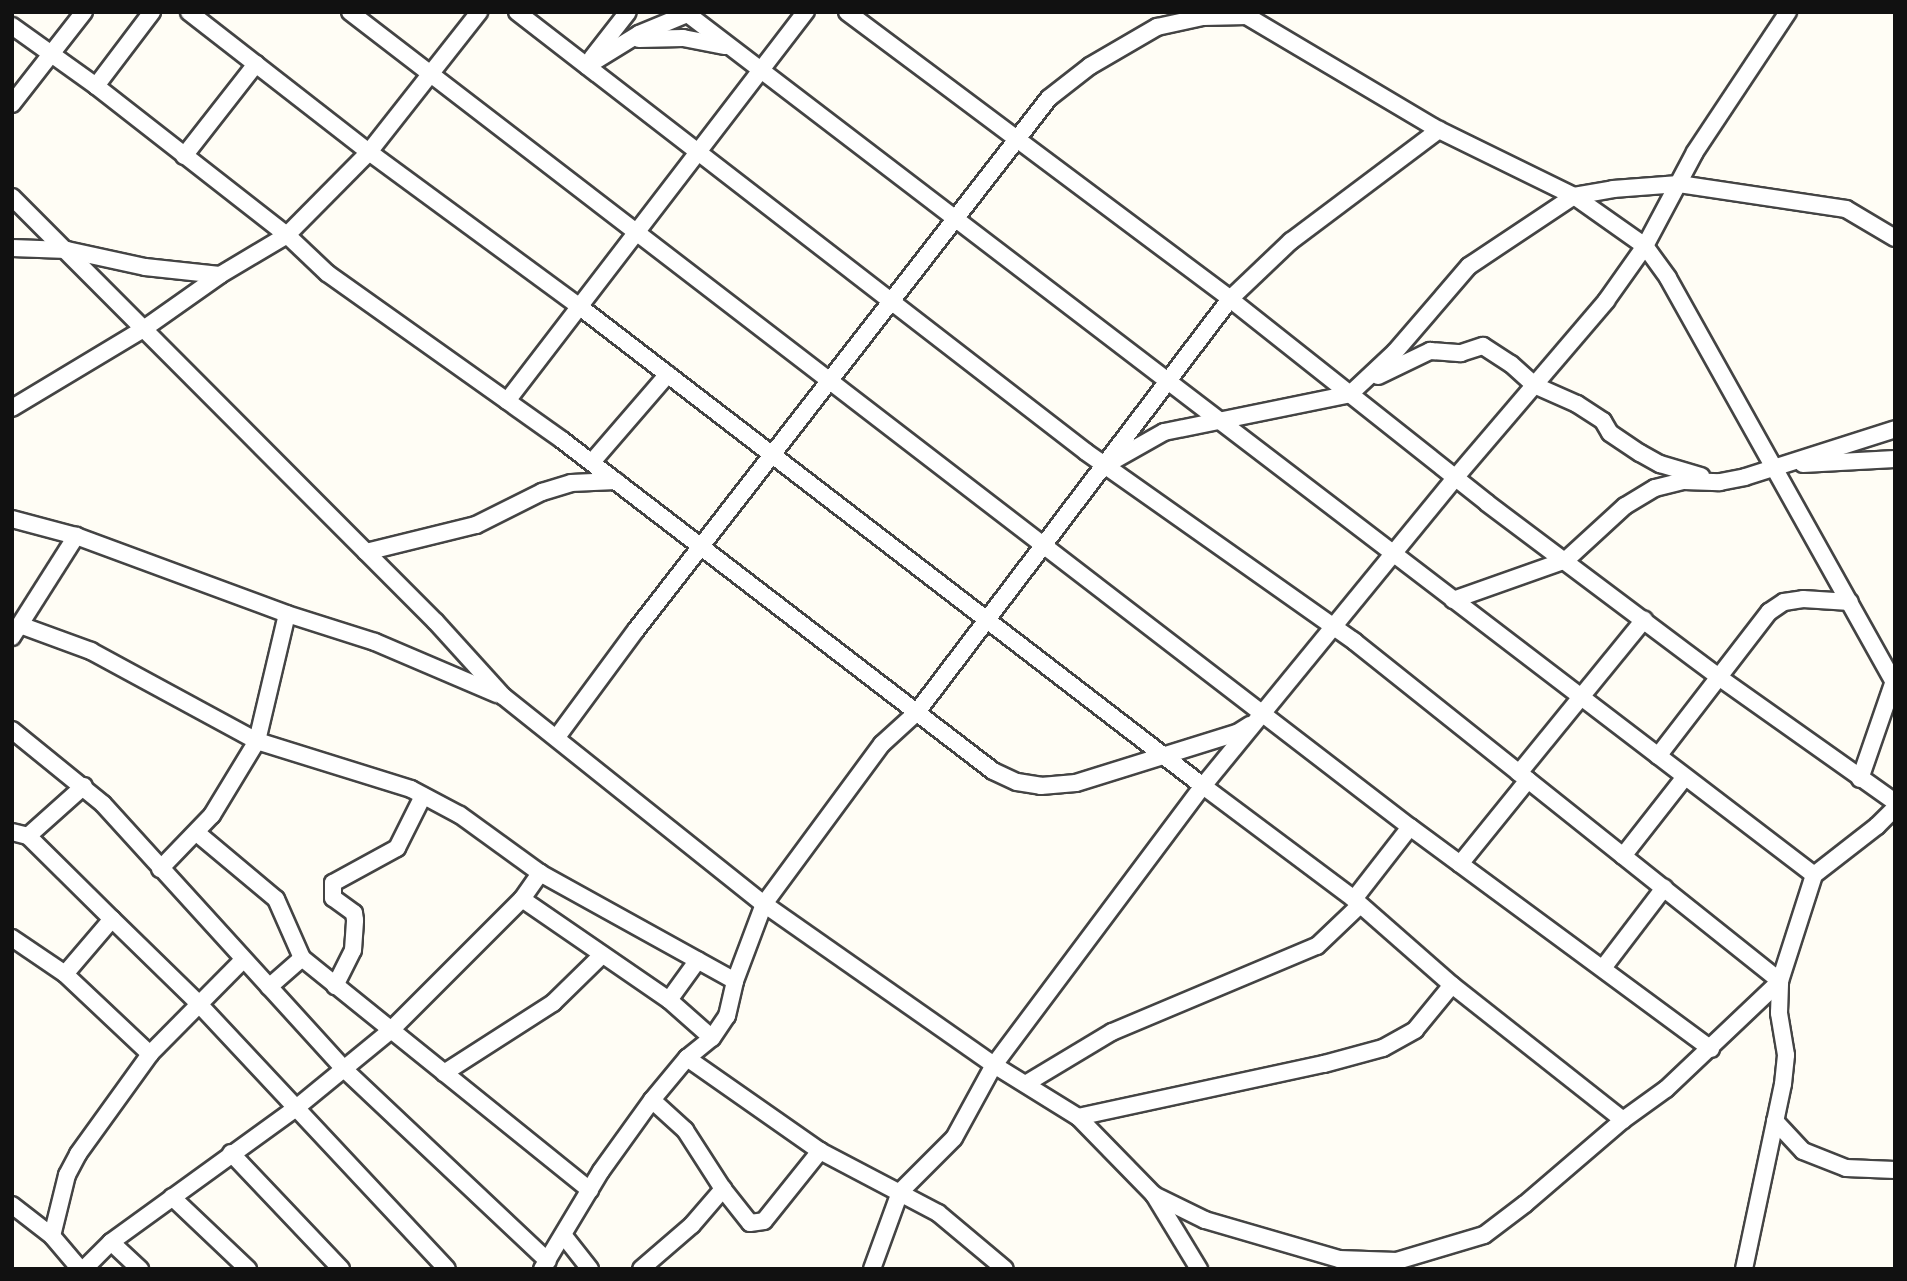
<!DOCTYPE html>
<style>
body{margin:0}
#map{position:relative;width:1907px;height:1281px;overflow:hidden;background:#fffdf5;font-family:Spectral,serif}
div>[style]{position:absolute}
.roads{filter:drop-shadow(2px 0 #444) drop-shadow(-2px 0 #444) drop-shadow(0 2px #444) drop-shadow(0 -2px #444)}
.street>*{height:16px;margin:-8px;padding:0 8px;transform-origin:8px;border-radius:8px;background:#fff}
span{translate:-50% -50%;white-space:nowrap;text-align:center;line-height:1.15;-webkit-text-stroke:7px #fff;paint-order:stroke}
.frame{position:absolute;inset:0;border:14px solid #111;pointer-events:none}
</style>
<div id="map">
<div class="roads">
<div class="street">
<i style="left:189px;top:12px;width:228px;rotate:37.9deg"></i>
<i style="left:369px;top:152px;width:262px;rotate:36.3deg"></i>
<i style="left:580px;top:307px;width:786px;rotate:37.56deg"></i>
<i style="left:1203px;top:786px;width:189px;rotate:36.8deg"></i>
<i style="left:1354px;top:899px;width:130px;rotate:41.3deg"></i>
<i style="left:1452px;top:985px;width:218px;rotate:38.3deg"></i>
<i style="left:350px;top:12px;width:1337px;rotate:37.56deg"></i>
<i style="left:1410px;top:827px;width:374px;rotate:36.4deg"></i>
<i style="left:517px;top:12px;width:719px;rotate:37.71deg"></i>
<i style="left:1086px;top:452px;width:329px;rotate:35.2deg"></i>
<i style="left:1355px;top:642px;width:544px;rotate:38.58deg"></i>
<i style="left:1780px;top:981px;width:157px;rotate:136.5deg"></i>
<i style="left:1666px;top:1089px;width:53px;rotate:144.2deg"></i>
<i style="left:1623px;top:1120px;width:129px;rotate:139.4deg"></i>
<i style="left:1525px;top:1204px;width:51px;rotate:142.9deg"></i>
<i style="left:1484px;top:1235px;width:91px;rotate:163.4deg"></i>
<i style="left:1397px;top:1261px;width:58px;rotate:-178deg"></i>
<i style="left:1339px;top:1259px;width:140px;rotate:-163.8deg"></i>
<i style="left:1205px;top:1220px;width:57px;rotate:-153.9deg"></i>
<i style="left:685px;top:12px;width:1421px;rotate:37.39deg"></i>
<i style="left:847px;top:12px;width:479px;rotate:36.8deg"></i>
<i style="left:1230px;top:299px;width:328px;rotate:38.4deg"></i>
<i style="left:1487px;top:503px;width:291px;rotate:36.9deg"></i>
<i style="left:1720px;top:678px;width:214px;rotate:35.3deg"></i>
<i style="left:1240px;top:12px;width:231px;rotate:30.7deg"></i>
<i style="left:1439px;top:130px;width:150px;rotate:26.1deg"></i>
<i style="left:1574px;top:196px;width:87px;rotate:35.2deg"></i>
<i style="left:1645px;top:246px;width:39px;rotate:54deg"></i>
<i style="left:1668px;top:278px;width:462px;rotate:60.8deg"></i>
<i style="left:12px;top:26px;width:103px;rotate:35.5deg"></i>
<i style="left:96px;top:86px;width:242px;rotate:38deg"></i>
<i style="left:287px;top:235px;width:55px;rotate:43.5deg"></i>
<i style="left:327px;top:273px;width:288px;rotate:35.4deg"></i>
<i style="left:562px;top:440px;width:543px;rotate:37.52deg"></i>
<i style="left:993px;top:771px;width:26px;rotate:25deg"></i>
<i style="left:1017px;top:782px;width:24px;rotate:9deg"></i>
<i style="left:1041px;top:786px;width:35px;rotate:-5deg"></i>
<i style="left:1076px;top:783px;width:169px;rotate:-17.3deg"></i>
<i style="left:1237px;top:733px;width:15px;rotate:-32deg"></i>
<i style="left:639px;top:39px;width:44px;rotate:-1.3deg"></i>
<i style="left:683px;top:38px;width:43px;rotate:10.8deg"></i>
<i style="left:592px;top:58px;width:58px;rotate:-52deg"></i>
<i style="left:587px;top:66px;width:61px;rotate:-31.6deg"></i>
<i style="left:639px;top:34px;width:57px;rotate:-22.5deg"></i>
<i style="left:96px;top:86px;width:93px;rotate:-52.9deg"></i>
<i style="left:12px;top:104px;width:117px;rotate:-52deg"></i>
<i style="left:184px;top:156px;width:117px;rotate:-52deg"></i>
<i style="left:12px;top:197px;width:600px;rotate:45.07deg"></i>
<i style="left:436px;top:622px;width:100px;rotate:47.8deg"></i>
<i style="left:503px;top:696px;width:334px;rotate:38.6deg"></i>
<i style="left:764px;top:904px;width:281px;rotate:35deg"></i>
<i style="left:994px;top:1065px;width:99px;rotate:31.8deg"></i>
<i style="left:1078px;top:1117px;width:109px;rotate:45.7deg"></i>
<i style="left:1154px;top:1195px;width:87px;rotate:58.7deg"></i>
<i style="left:12px;top:248px;width:55px;rotate:2.1deg"></i>
<i style="left:67px;top:250px;width:80px;rotate:12.3deg"></i>
<i style="left:145px;top:267px;width:75px;rotate:6.1deg"></i>
<i style="left:1378px;top:376px;width:58px;rotate:-25.7deg"></i>
<i style="left:1430px;top:351px;width:31px;rotate:4deg"></i>
<i style="left:1461px;top:353px;width:23px;rotate:-18deg"></i>
<i style="left:1483px;top:346px;width:33px;rotate:33deg"></i>
<i style="left:1511px;top:364px;width:31px;rotate:42deg"></i>
<i style="left:1534px;top:385px;width:47px;rotate:23.8deg"></i>
<i style="left:1577px;top:404px;width:31px;rotate:33deg"></i>
<i style="left:1603px;top:421px;width:14px;rotate:60deg"></i>
<i style="left:1610px;top:433px;width:36px;rotate:34deg"></i>
<i style="left:1640px;top:453px;width:23px;rotate:29deg"></i>
<i style="left:1660px;top:464px;width:43px;rotate:16.3deg"></i>
<i style="left:507px;top:401px;width:491px;rotate:-52.5deg"></i>
<i style="left:12px;top:408px;width:155px;rotate:-31deg"></i>
<i style="left:145px;top:328px;width:92px;rotate:-35.2deg"></i>
<i style="left:220px;top:275px;width:78px;rotate:-30.8deg"></i>
<i style="left:287px;top:235px;width:117px;rotate:-45.3deg"></i>
<i style="left:369px;top:152px;width:178px;rotate:-51.8deg"></i>
<i style="left:592px;top:462px;width:116px;rotate:-49.2deg"></i>
<i style="left:1111px;top:462px;width:61px;rotate:-29.5deg"></i>
<i style="left:1164px;top:432px;width:190px;rotate:-11.5deg"></i>
<i style="left:1350px;top:394px;width:62px;rotate:-43deg"></i>
<i style="left:1395px;top:352px;width:113px;rotate:-49.3deg"></i>
<i style="left:1469px;top:266px;width:126px;rotate:-33.7deg"></i>
<i style="left:1574px;top:196px;width:40px;rotate:-10deg"></i>
<i style="left:1613px;top:189px;width:66px;rotate:-4.3deg"></i>
<i style="left:1679px;top:184px;width:169px;rotate:8.5deg"></i>
<i style="left:1846px;top:209px;width:57px;rotate:30.6deg"></i>
<i style="left:1803px;top:464px;width:92px;rotate:-3.1deg"></i>
<i style="left:12px;top:519px;width:66px;rotate:14.9deg"></i>
<i style="left:76px;top:536px;width:225px;rotate:20.3deg"></i>
<i style="left:287px;top:614px;width:92px;rotate:17.7deg"></i>
<i style="left:375px;top:642px;width:133px;rotate:23.1deg"></i>
<i style="left:366px;top:552px;width:113px;rotate:-13.8deg"></i>
<i style="left:476px;top:525px;width:74px;rotate:-26.6deg"></i>
<i style="left:542px;top:492px;width:30px;rotate:-17deg"></i>
<i style="left:571px;top:483px;width:45px;rotate:-2.5deg"></i>
<i style="left:1453px;top:600px;width:120px;rotate:-19.5deg"></i>
<i style="left:1566px;top:560px;width:80px;rotate:-42.5deg"></i>
<i style="left:1625px;top:506px;width:35px;rotate:-31deg"></i>
<i style="left:1655px;top:488px;width:30px;rotate:-14deg"></i>
<i style="left:1684px;top:481px;width:36px;rotate:2deg"></i>
<i style="left:1720px;top:482px;width:25px;rotate:-11deg"></i>
<i style="left:1745px;top:477px;width:157px;rotate:-17.7deg"></i>
<i style="left:20px;top:625px;width:76px;rotate:20.1deg"></i>
<i style="left:91px;top:651px;width:189px;rotate:28.5deg"></i>
<i style="left:257px;top:741px;width:161px;rotate:17.3deg"></i>
<i style="left:411px;top:789px;width:55px;rotate:28deg"></i>
<i style="left:460px;top:815px;width:99px;rotate:35.9deg"></i>
<i style="left:540px;top:873px;width:223px;rotate:29deg"></i>
<i style="left:12px;top:637px;width:120px;rotate:-57.6deg"></i>
<i style="left:12px;top:730px;width:117px;rotate:39.1deg"></i>
<i style="left:103px;top:804px;width:358px;rotate:47.7deg"></i>
<i style="left:344px;top:1069px;width:280px;rotate:43.3deg"></i>
<i style="left:557px;top:737px;width:133px;rotate:-53.6deg"></i>
<i style="left:636px;top:630px;width:673px;rotate:-52.18deg"></i>
<i style="left:1049px;top:98px;width:52px;rotate:-38deg"></i>
<i style="left:1090px;top:66px;width:78px;rotate:-30.2deg"></i>
<i style="left:1157px;top:27px;width:47px;rotate:-12.3deg"></i>
<i style="left:1203px;top:17px;width:44px;rotate:-1.3deg"></i>
<i style="left:1658px;top:756px;width:182px;rotate:-52.4deg"></i>
<i style="left:1769px;top:612px;width:18px;rotate:-34deg"></i>
<i style="left:1784px;top:602px;width:19px;rotate:-9deg"></i>
<i style="left:1803px;top:599px;width:47px;rotate:3.7deg"></i>
<i style="left:1519px;top:773px;width:198px;rotate:-50.8deg"></i>
<i style="left:1860px;top:779px;width:107px;rotate:-70.9deg"></i>
<i style="left:12px;top:832px;width:16px;rotate:14deg"></i>
<i style="left:28px;top:836px;width:75px;rotate:-41.8deg"></i>
<i style="left:197px;top:833px;width:103px;rotate:39.9deg"></i>
<i style="left:276px;top:899px;width:64px;rotate:66.2deg"></i>
<i style="left:28px;top:836px;width:118px;rotate:44.7deg"></i>
<i style="left:112px;top:919px;width:72px;rotate:130.5deg"></i>
<i style="left:1623px;top:856px;width:100px;rotate:-51.9deg"></i>
<i style="left:1460px;top:864px;width:108px;rotate:-51deg"></i>
<i style="left:160px;top:869px;width:75px;rotate:-46.1deg"></i>
<i style="left:212px;top:815px;width:87px;rotate:-58.7deg"></i>
<i style="left:257px;top:741px;width:130px;rotate:-76.7deg"></i>
<i style="left:522px;top:899px;width:178px;rotate:34.5deg"></i>
<i style="left:669px;top:1000px;width:57px;rotate:41.5deg"></i>
<i style="left:1354px;top:899px;width:91px;rotate:-52.1deg"></i>
<i style="left:112px;top:919px;width:120px;rotate:44.3deg"></i>
<i style="left:198px;top:1003px;width:364px;rotate:46.9deg"></i>
<i style="left:12px;top:938px;width:64px;rotate:34.2deg"></i>
<i style="left:65px;top:974px;width:117px;rotate:43.3deg"></i>
<i style="left:1603px;top:968px;width:101px;rotate:-52.7deg"></i>
<i style="left:335px;top:986px;width:40px;rotate:-63.4deg"></i>
<i style="left:353px;top:950px;width:30px;rotate:-86deg"></i>
<i style="left:355px;top:920px;width:7px;rotate:-98deg"></i>
<i style="left:354px;top:913px;width:26px;rotate:-144deg"></i>
<i style="left:333px;top:898px;width:15px;rotate:-90deg"></i>
<i style="left:333px;top:883px;width:73px;rotate:-28.7deg"></i>
<i style="left:397px;top:848px;width:58px;rotate:-63.4deg"></i>
<i style="left:269px;top:987px;width:44px;rotate:-41.3deg"></i>
<i style="left:302px;top:958px;width:370px;rotate:38.9deg"></i>
<i style="left:669px;top:1000px;width:49px;rotate:-54.1deg"></i>
<i style="left:687px;top:1058px;width:162px;rotate:35deg"></i>
<i style="left:820px;top:1151px;width:133px;rotate:27.7deg"></i>
<i style="left:938px;top:1213px;width:87px;rotate:39.9deg"></i>
<i style="left:444px;top:1073px;width:130px;rotate:-32.7deg"></i>
<i style="left:553px;top:1003px;width:69px;rotate:-44.4deg"></i>
<i style="left:1027px;top:1083px;width:99px;rotate:-31deg"></i>
<i style="left:1112px;top:1032px;width:222px;rotate:-22.8deg"></i>
<i style="left:1317px;top:946px;width:59px;rotate:-43.6deg"></i>
<i style="left:652px;top:1100px;width:45px;rotate:42.3deg"></i>
<i style="left:685px;top:1130px;width:70px;rotate:57.2deg"></i>
<i style="left:1078px;top:1117px;width:252px;rotate:-12.2deg"></i>
<i style="left:1324px;top:1064px;width:61px;rotate:-15.2deg"></i>
<i style="left:1383px;top:1048px;width:37px;rotate:-29deg"></i>
<i style="left:1415px;top:1030px;width:58px;rotate:-50.6deg"></i>
<i style="left:1775px;top:1121px;width:41px;rotate:47deg"></i>
<i style="left:1803px;top:1151px;width:46px;rotate:21.6deg"></i>
<i style="left:1846px;top:1168px;width:49px;rotate:2.3deg"></i>
<i style="left:231px;top:1153px;width:160px;rotate:46.5deg"></i>
<i style="left:172px;top:1197px;width:105px;rotate:43.5deg"></i>
<i style="left:12px;top:1205px;width:51px;rotate:37.8deg"></i>
<i style="left:564px;top:1236px;width:42px;rotate:51.8deg"></i>
<i style="left:111px;top:1242px;width:40px;rotate:43deg"></i>
<i style="left:80px;top:1269px;width:43px;rotate:-130.3deg"></i>
<i style="left:52px;top:1236px;width:63px;rotate:-76.2deg"></i>
<i style="left:67px;top:1175px;width:24px;rotate:-62deg"></i>
<i style="left:78px;top:1154px;width:123px;rotate:-54.2deg"></i>
<i style="left:150px;top:1054px;width:132px;rotate:-45.3deg"></i>
<i style="left:84px;top:1269px;width:38px;rotate:-45deg"></i>
<i style="left:111px;top:1242px;width:228px;rotate:-35.9deg"></i>
<i style="left:296px;top:1108px;width:122px;rotate:-39.3deg"></i>
<i style="left:390px;top:1031px;width:187px;rotate:-45deg"></i>
<i style="left:522px;top:899px;width:32px;rotate:-55deg"></i>
<i style="left:542px;top:1269px;width:114px;rotate:-59deg"></i>
<i style="left:601px;top:1171px;width:87px;rotate:-54.3deg"></i>
<i style="left:652px;top:1100px;width:55px;rotate:-50.2deg"></i>
<i style="left:687px;top:1058px;width:32px;rotate:-39deg"></i>
<i style="left:712px;top:1038px;width:27px;rotate:-56deg"></i>
<i style="left:727px;top:1016px;width:36px;rotate:-77deg"></i>
<i style="left:735px;top:981px;width:82px;rotate:-69.4deg"></i>
<i style="left:764px;top:904px;width:199px;rotate:-53.6deg"></i>
<i style="left:882px;top:744px;width:47px;rotate:-42.4deg"></i>
<i style="left:917px;top:712px;width:518px;rotate:-52.84deg"></i>
<i style="left:1230px;top:299px;width:84px;rotate:-43.6deg"></i>
<i style="left:1291px;top:241px;width:185px;rotate:-36.9deg"></i>
<i style="left:641px;top:1269px;width:67px;rotate:-40.8deg"></i>
<i style="left:692px;top:1225px;width:48px;rotate:-49.3deg"></i>
<i style="left:723px;top:1189px;width:43px;rotate:51.5deg"></i>
<i style="left:750px;top:1223px;width:14px;rotate:-8deg"></i>
<i style="left:764px;top:1221px;width:90px;rotate:-51.3deg"></i>
<i style="left:872px;top:1269px;width:82px;rotate:-70deg"></i>
<i style="left:900px;top:1192px;width:76px;rotate:-45deg"></i>
<i style="left:954px;top:1138px;width:83px;rotate:-61.3deg"></i>
<i style="left:994px;top:1065px;width:349px;rotate:-53.2deg"></i>
<i style="left:1203px;top:786px;width:398px;rotate:-50.7deg"></i>
<i style="left:1455px;top:478px;width:233px;rotate:-49.5deg"></i>
<i style="left:1606px;top:301px;width:67px;rotate:-54.7deg"></i>
<i style="left:1645px;top:246px;width:106px;rotate:-62deg"></i>
<i style="left:1695px;top:152px;width:168px;rotate:-56.4deg"></i>
<i style="left:1744px;top:1269px;width:189px;rotate:-78.1deg"></i>
<i style="left:1783px;top:1084px;width:29px;rotate:-84deg"></i>
<i style="left:1786px;top:1055px;width:43px;rotate:-99.5deg"></i>
<i style="left:1779px;top:1013px;width:32px;rotate:-88deg"></i>
<i style="left:1780px;top:981px;width:111px;rotate:-72.2deg"></i>
<i style="left:1814px;top:875px;width:80px;rotate:-37.9deg"></i>
<i style="left:1877px;top:826px;width:25px;rotate:-45deg"></i>
</div>
</div>
<div class="frame"></div>
</div>
